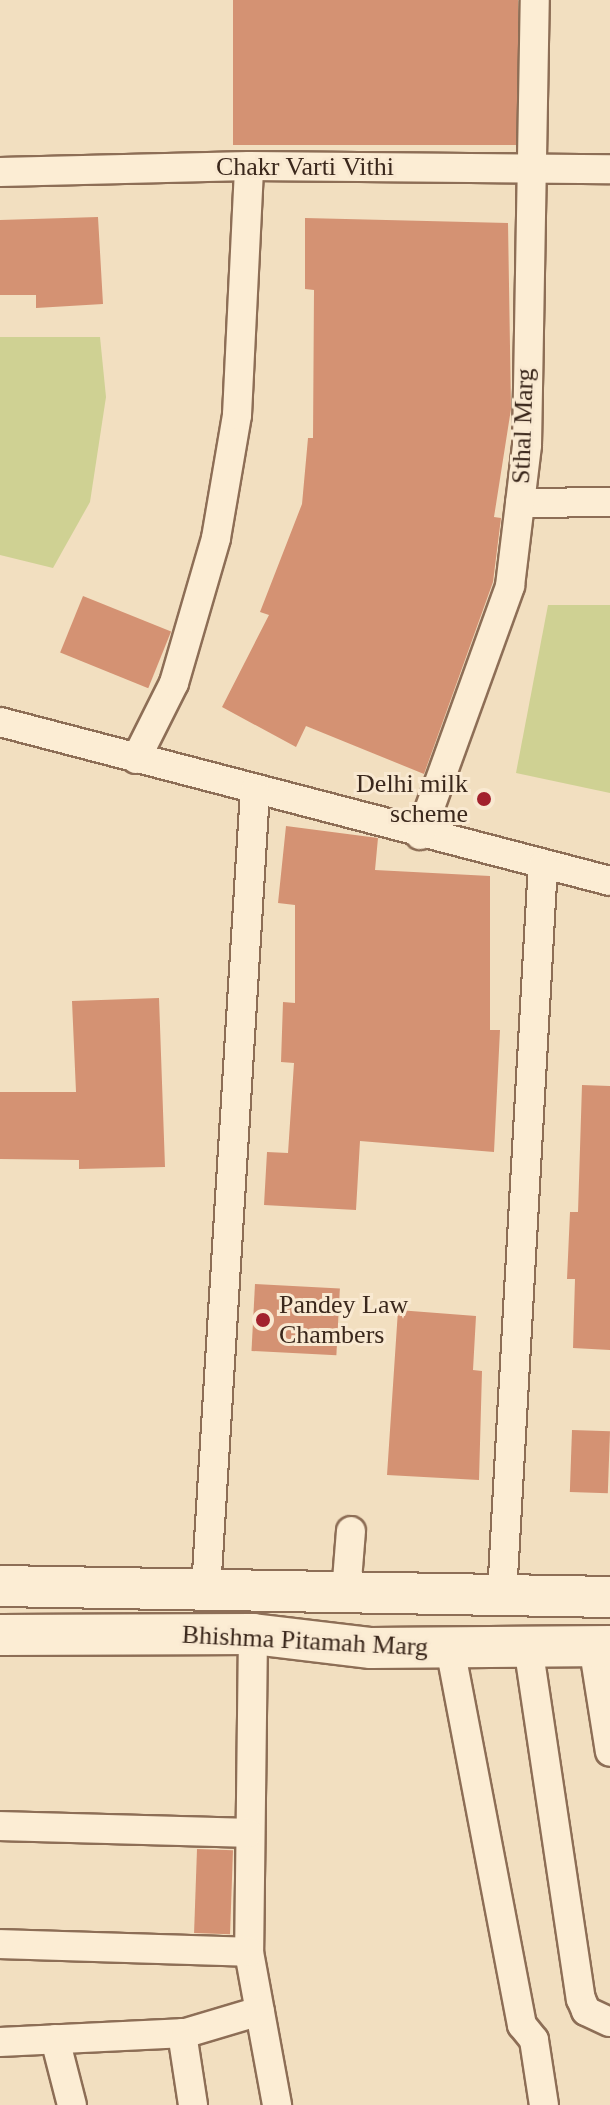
<!DOCTYPE html>
<style>
body{margin:0}
#map{position:relative;width:610px;height:2105px;overflow:hidden;background:#f2dfc0;font-family:"Times New Roman",serif}
div>[style]{position:absolute}
.green>*{inset:0;background:#cfd193}
.building>*{inset:0;background:#d49273;transform-origin:0 0}
.roads{filter:drop-shadow(2px 0 #8d6e56) drop-shadow(-2px 0 #8d6e56) drop-shadow(0 2px #8d6e56) drop-shadow(0 -2px #8d6e56)}
.minor>*{height:28px;margin:-14px;padding:0 14px;transform-origin:14px;border-radius:14px;background:#fcedd4}
.secondary>*{height:40px;margin:-20px;padding:0 20px;transform-origin:20px;border-radius:20px;background:#fcedd4}
.dots>*{width:22px;height:22px;translate:-50% -50%;box-sizing:border-box;border:4px solid #f9e9d1;border-radius:50%}
span{translate:-50% -50%;white-space:nowrap;text-align:center;line-height:1.15;-webkit-text-stroke:6px #f9e9d1;paint-order:stroke}
.street-label{font-size:26px;color:#3b281c}
.poi-label{font-size:26px;color:#3b281c}
.right{translate:-100% -50%;text-align:right}
.left{translate:0 -50%;text-align:left}
</style>
<div id="map">
<div class="green">
<i style="clip-path:polygon(0 337px,100px 337px,106px 397px,90px 502px,53px 568px,0 555px)"></i>
<i style="clip-path:polygon(548px 605px,610px 605px,610px 793px,516px 773px)"></i>
</div>
<div class="building">
<i style="left:233px;top:0;width:285px;height:145px"></i>
<i style="clip-path:polygon(98px 217px,103px 304px,36px 308px,36px 295px,0 295px,0 220px)"></i>
<i style="clip-path:polygon(305px 218px,508px 223px,511px 409px,494px 517px,501px 518px,493px 582px,424px 774px,306px 726px,296px 747px,222px 707px,269px 615px,260px 612px,302px 504px,308px 438px,313px 438px,314px 290px,305px 289px)"></i>
<i style="left:83px;top:596px;width:95px;height:61px;rotate:22deg"></i>
<i style="clip-path:polygon(286px 826px,378px 838px,375px 870px,490px 876px,490px 1030px,500px 1030px,494px 1152px,360px 1141px,356px 1210px,264px 1205px,267px 1152px,288px 1153px,294px 1063px,281px 1062px,283px 1002px,295px 1003px,295px 905px,278px 903px)"></i>
<i style="clip-path:polygon(159px 998px,165px 1167px,79px 1169px,79px 1160px,0 1159px,0 1092px,76px 1092px,72px 1001px)"></i>
<i style="clip-path:polygon(582px 1085px,610px 1086px,610px 1350px,573px 1348px,575px 1279px,567px 1279px,570px 1212px,578px 1212px)"></i>
<i style="left:255px;top:1284px;width:85px;height:67px;rotate:3deg"></i>
<i style="clip-path:polygon(398px 1310px,476px 1316px,473px 1370px,482px 1371px,479px 1480px,387px 1475px)"></i>
<i style="left:572px;top:1430px;width:38px;height:62px;rotate:2deg"></i>
<i style="left:197px;top:1849px;width:36px;height:84px;rotate:2deg"></i>
</div>
<div class="roads">
<div class="minor">
<i style="left:0;top:172px;width:249px;rotate:-1.4deg"></i>
<i style="left:249px;top:166px;width:361px;rotate:0.5deg"></i>
<i style="left:520px;top:503px;width:90px;rotate:-0.6deg"></i>
<i style="left:0;top:722px;width:630px;rotate:14.61deg"></i>
<i style="left:136px;top:759px;width:85px;rotate:-63.4deg"></i>
<i style="left:174px;top:683px;width:151px;rotate:-73.8deg"></i>
<i style="left:216px;top:538px;width:125px;rotate:-80.3deg"></i>
<i style="left:237px;top:415px;width:249px;rotate:-87.2deg"></i>
<i style="left:420px;top:835px;width:265px;rotate:-70.1deg"></i>
<i style="left:510px;top:586px;width:142px;rotate:-83.1deg"></i>
<i style="left:527px;top:445px;width:445px;rotate:-89deg"></i>
<i style="left:206px;top:1590px;width:801px;rotate:-86.49deg"></i>
<i style="left:346px;top:1593px;width:62px;rotate:-85.4deg"></i>
<i style="left:502px;top:1595px;width:731px;rotate:-86.79deg"></i>
<i style="left:253px;top:1634px;width:318px;rotate:90.7deg"></i>
<i style="left:249px;top:1952px;width:156px;rotate:79.6deg"></i>
<i style="left:593px;top:1645px;width:108px;rotate:81deg"></i>
<i style="left:528px;top:1646px;width:357px;rotate:81.5deg"></i>
<i style="left:581px;top:1999px;width:13px;rotate:67deg"></i>
<i style="left:586px;top:2011px;width:26px;rotate:25deg"></i>
<i style="left:450px;top:1648px;width:384px;rotate:79.2deg"></i>
<i style="left:522px;top:2025px;width:19px;rotate:51deg"></i>
<i style="left:534px;top:2040px;width:66px;rotate:81.3deg"></i>
<i style="left:0;top:1826px;width:248px;rotate:1.6deg"></i>
<i style="left:0;top:1944px;width:249px;rotate:1.8deg"></i>
<i style="left:182px;top:2033px;width:73px;rotate:81.3deg"></i>
<i style="left:55px;top:2039px;width:68px;rotate:75.6deg"></i>
<i style="left:0;top:2042px;width:186px;rotate:-2.8deg"></i>
<i style="left:186px;top:2033px;width:77px;rotate:-16.6deg"></i>
</div>
<div class="secondary">
<i style="left:0;top:1586px;width:610px;rotate:1.03deg"></i>
<i style="left:0;top:1635px;width:253px;rotate:-0.2deg"></i>
<i style="left:253px;top:1634px;width:119px;rotate:6.8deg"></i>
<i style="left:371px;top:1648px;width:239px;rotate:-0.5deg"></i>
</div>
</div>
<div class="dots">
<i style="left:484px;top:799px;background:#a2212d"></i>
<i style="left:263px;top:1320px;background:#a2212d"></i>
</div>
<div class="street-label">
<span style="left:305px;top:167px">Chakr Varti Vithi</span>
<span style="left:523px;top:426px;rotate:-88deg">Sthal Marg</span>
<span style="left:305px;top:1641px;rotate:3deg">Bhishma Pitamah Marg</span>
</div>
<div class="poi-label">
<span class="right" style="left:468px;top:799px">Delhi milk<br>scheme</span>
<span class="left" style="left:279px;top:1320px">Pandey Law<br>Chambers</span>
</div>
</div>
